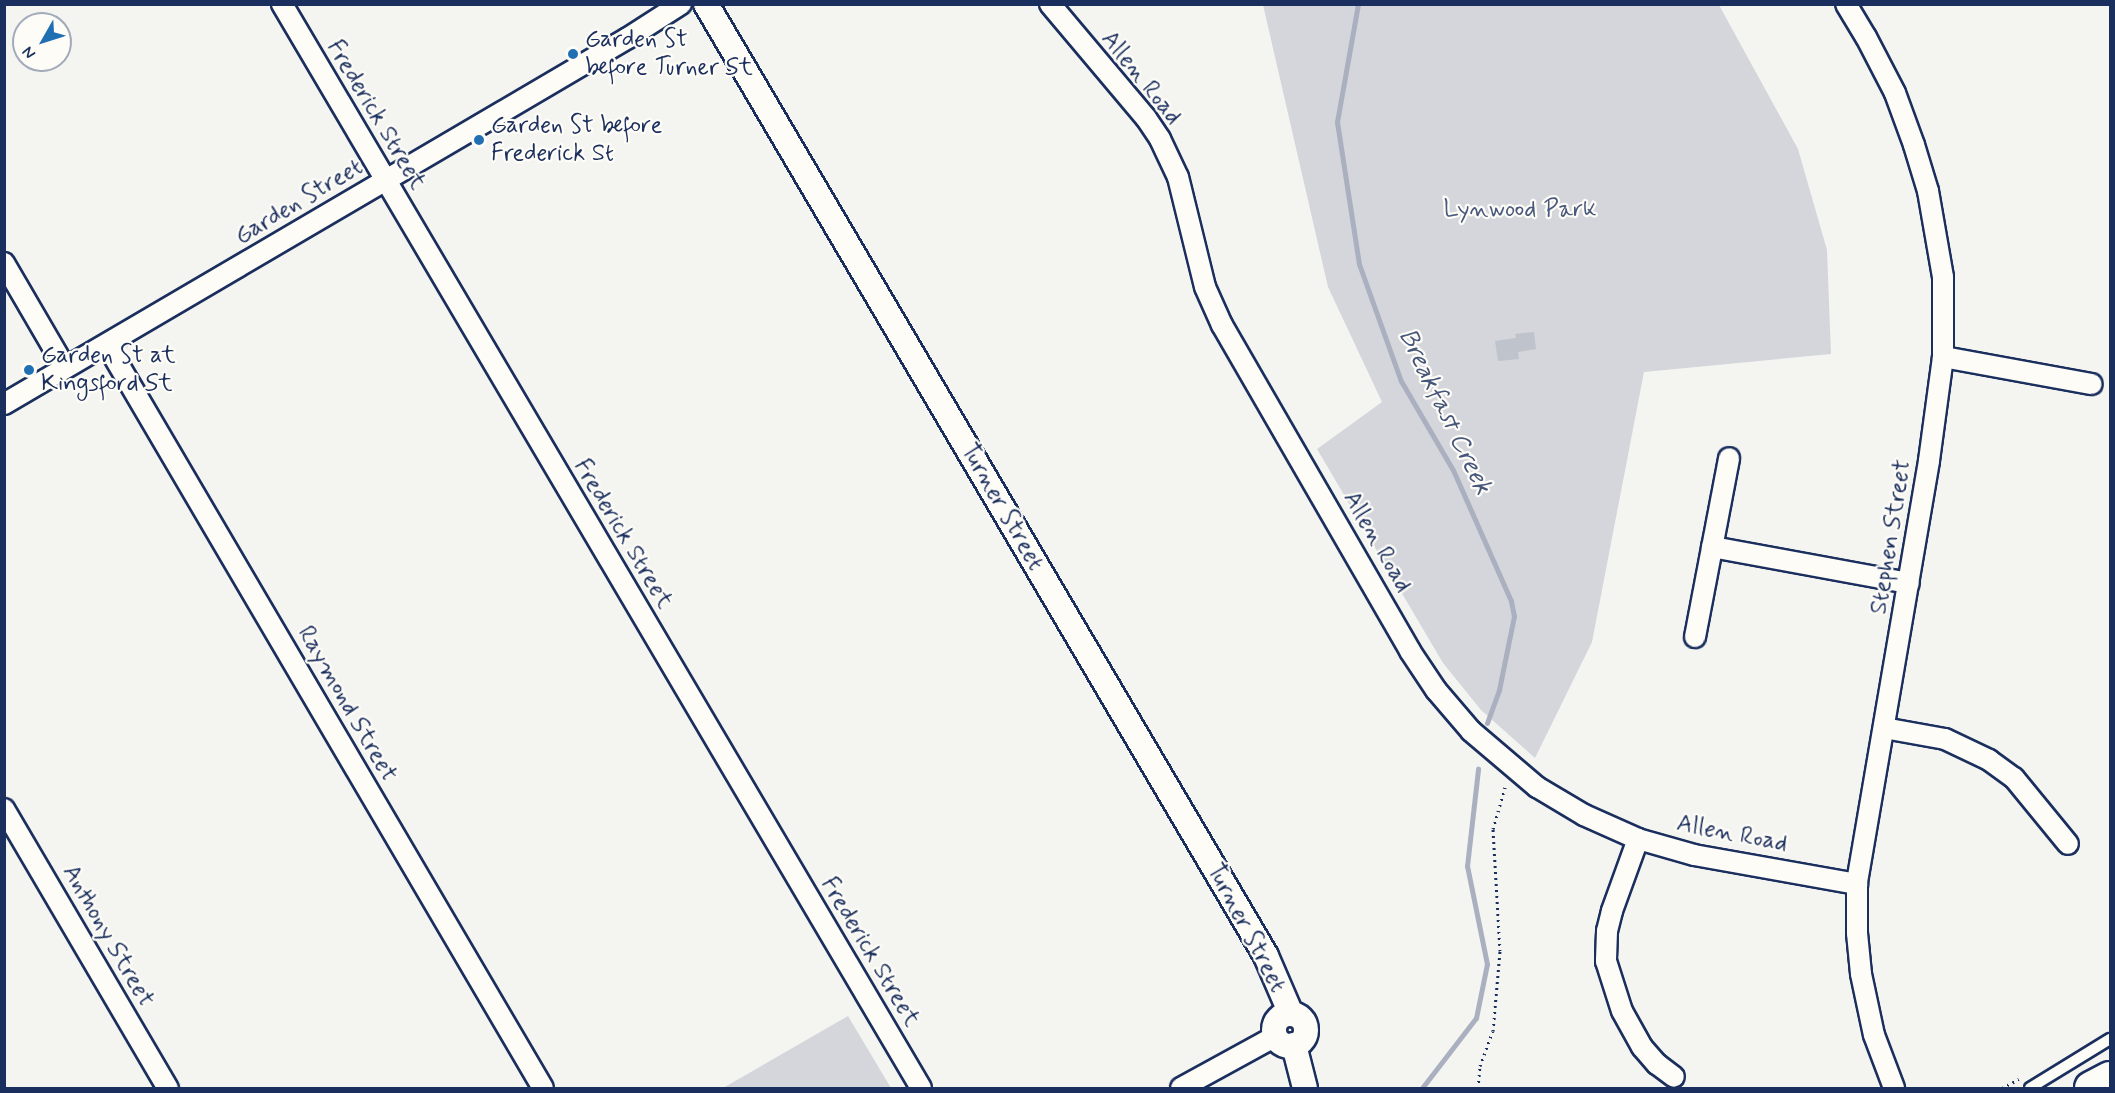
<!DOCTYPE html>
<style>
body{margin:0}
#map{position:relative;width:2115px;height:1093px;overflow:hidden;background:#f4f4f1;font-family:Mynerve,sans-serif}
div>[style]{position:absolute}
.green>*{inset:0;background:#d4d6db}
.stream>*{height:5px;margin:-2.5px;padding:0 2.5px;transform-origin:2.5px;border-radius:2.5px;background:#aab0bf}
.building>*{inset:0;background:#bfc3cc}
.path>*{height:3px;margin-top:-1.5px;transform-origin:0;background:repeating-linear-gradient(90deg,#1b2f5e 0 1.5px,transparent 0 6px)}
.roads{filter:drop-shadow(2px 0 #1b2f5e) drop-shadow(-2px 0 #1b2f5e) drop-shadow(0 2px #1b2f5e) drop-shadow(0 -2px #1b2f5e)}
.service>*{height:10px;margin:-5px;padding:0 5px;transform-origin:5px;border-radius:5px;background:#fdfcf7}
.minor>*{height:20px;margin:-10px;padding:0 10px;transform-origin:10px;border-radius:10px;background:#fdfcf7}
.tertiary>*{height:24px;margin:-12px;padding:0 12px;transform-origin:12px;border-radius:12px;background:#fdfcf7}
.tertiary>.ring{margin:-12px;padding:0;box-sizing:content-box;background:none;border:24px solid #fdfcf7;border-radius:50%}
.primary>*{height:32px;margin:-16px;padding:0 16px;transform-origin:16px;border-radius:16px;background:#fdfcf7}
.dots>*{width:16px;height:16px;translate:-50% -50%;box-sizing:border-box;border:3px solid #fdfcf7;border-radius:50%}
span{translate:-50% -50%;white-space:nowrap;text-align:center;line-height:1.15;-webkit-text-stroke:4.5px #fdfcf7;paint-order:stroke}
.poi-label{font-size:24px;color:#1b2f5e}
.left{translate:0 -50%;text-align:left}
.street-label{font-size:24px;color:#1b2f5e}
.park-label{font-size:24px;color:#49597d}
.water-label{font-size:26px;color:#46567b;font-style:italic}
.frame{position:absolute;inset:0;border:6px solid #1b2f5e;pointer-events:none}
.north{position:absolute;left:12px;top:12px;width:60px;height:60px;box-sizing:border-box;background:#fdfcf7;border:2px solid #a3aaba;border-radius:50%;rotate:231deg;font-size:16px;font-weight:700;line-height:24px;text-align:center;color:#1b2f5e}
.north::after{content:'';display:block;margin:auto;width:21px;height:27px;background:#1f6fb2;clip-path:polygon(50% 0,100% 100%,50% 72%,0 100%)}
</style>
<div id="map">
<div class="green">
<i style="clip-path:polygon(1263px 5px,1719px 5px,1798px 149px,1827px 250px,1831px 354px,1644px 372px,1592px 642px,1535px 758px,1481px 710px,1443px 663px,1317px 449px,1382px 402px,1328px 287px)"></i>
<i style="clip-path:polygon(848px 1016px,891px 1088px,723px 1088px)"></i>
</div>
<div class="stream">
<i style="left:1358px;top:4px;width:120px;rotate:100.1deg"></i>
<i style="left:1337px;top:122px;width:144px;rotate:81.2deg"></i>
<i style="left:1359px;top:264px;width:124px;rotate:70.3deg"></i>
<i style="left:1401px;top:381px;width:103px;rotate:59.7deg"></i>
<i style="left:1453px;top:470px;width:143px;rotate:66.1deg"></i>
<i style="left:1511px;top:601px;width:15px;rotate:79deg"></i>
<i style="left:1514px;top:616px;width:76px;rotate:101.5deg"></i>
<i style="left:1499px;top:690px;width:35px;rotate:110deg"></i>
<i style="left:1422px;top:1088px;width:88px;rotate:-52.4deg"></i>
<i style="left:1476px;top:1018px;width:55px;rotate:-78.5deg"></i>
<i style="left:1487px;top:964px;width:100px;rotate:-101.5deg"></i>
<i style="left:1467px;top:866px;width:98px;rotate:-83.5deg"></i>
</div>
<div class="building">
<i style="clip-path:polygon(1534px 332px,1536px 349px,1518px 352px,1519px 359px,1498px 361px,1495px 341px,1516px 338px,1515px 334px)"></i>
</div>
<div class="path">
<i style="left:1478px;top:1088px;width:22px;rotate:-85deg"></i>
<i style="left:1480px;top:1066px;width:37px;rotate:-70deg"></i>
<i style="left:1493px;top:1031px;width:80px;rotate:-85deg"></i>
<i style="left:1500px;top:951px;width:122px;rotate:-93.3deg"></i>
<i style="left:1493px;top:829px;width:47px;rotate:-73.9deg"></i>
<i style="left:2002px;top:1088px;width:19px;rotate:-28deg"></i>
</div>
<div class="roads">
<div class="service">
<i style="left:2030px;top:1088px;width:94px;rotate:-31.5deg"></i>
</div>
<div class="minor">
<i style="left:282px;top:4px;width:1258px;rotate:59.48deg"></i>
<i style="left:1050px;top:4px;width:149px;rotate:49.9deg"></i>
<i style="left:1146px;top:118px;width:25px;rotate:56deg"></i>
<i style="left:1160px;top:139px;width:42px;rotate:64.7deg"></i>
<i style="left:1178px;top:177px;width:113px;rotate:76.2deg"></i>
<i style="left:1205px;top:287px;width:42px;rotate:65.9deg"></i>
<i style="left:1222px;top:325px;width:376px;rotate:60deg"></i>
<i style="left:1410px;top:651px;width:47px;rotate:56.3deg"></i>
<i style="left:1436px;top:690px;width:54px;rotate:49.5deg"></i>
<i style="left:1471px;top:731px;width:87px;rotate:40.3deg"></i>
<i style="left:1537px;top:787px;width:55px;rotate:30.8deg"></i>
<i style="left:1584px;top:815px;width:59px;rotate:24deg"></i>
<i style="left:1638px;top:839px;width:58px;rotate:15.9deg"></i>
<i style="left:1694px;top:855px;width:166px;rotate:10.1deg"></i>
<i style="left:1846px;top:4px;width:39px;rotate:59deg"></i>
<i style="left:1866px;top:37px;width:63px;rotate:62.6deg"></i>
<i style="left:1895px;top:93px;width:55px;rotate:69.9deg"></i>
<i style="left:1914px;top:145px;width:48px;rotate:73.1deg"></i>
<i style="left:1928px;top:191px;width:87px;rotate:80.1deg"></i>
<i style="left:1943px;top:277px;width:80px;rotate:90deg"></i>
<i style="left:1943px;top:357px;width:105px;rotate:97.7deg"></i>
<i style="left:1929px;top:461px;width:429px;rotate:99.7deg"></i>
<i style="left:1857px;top:884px;width:49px;rotate:90deg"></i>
<i style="left:1857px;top:933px;width:41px;rotate:84.4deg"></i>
<i style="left:1861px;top:974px;width:62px;rotate:78deg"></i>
<i style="left:1874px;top:1035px;width:57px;rotate:69.3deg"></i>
<i style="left:4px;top:263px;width:121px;rotate:59.8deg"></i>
<i style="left:107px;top:345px;width:861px;rotate:59.6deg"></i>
<i style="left:1943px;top:357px;width:151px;rotate:10.3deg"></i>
<i style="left:4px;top:404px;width:723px;rotate:-30.39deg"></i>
<i style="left:628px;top:38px;width:63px;rotate:-32.7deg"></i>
<i style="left:1712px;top:547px;width:200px;rotate:10.4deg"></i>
<i style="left:1695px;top:637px;width:182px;rotate:-79.2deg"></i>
<i style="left:1884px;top:728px;width:62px;rotate:10.2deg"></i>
<i style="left:1945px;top:739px;width:49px;rotate:25.5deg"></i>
<i style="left:1989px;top:760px;width:31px;rotate:36deg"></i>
<i style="left:2014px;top:778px;width:85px;rotate:50.7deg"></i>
<i style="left:4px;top:809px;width:324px;rotate:59.6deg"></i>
<i style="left:1638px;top:839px;width:77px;rotate:109.9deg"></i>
<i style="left:1612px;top:911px;width:21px;rotate:104deg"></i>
<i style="left:1607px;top:931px;width:30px;rotate:92deg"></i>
<i style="left:1606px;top:961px;width:52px;rotate:72.3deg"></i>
<i style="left:1622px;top:1011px;width:41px;rotate:60.9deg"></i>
<i style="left:1642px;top:1047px;width:23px;rotate:49deg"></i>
<i style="left:1657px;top:1064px;width:21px;rotate:37deg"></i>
<i style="left:1181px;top:1088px;width:108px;rotate:-28.7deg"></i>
</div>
<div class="tertiary">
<i style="left:706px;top:4px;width:1104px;rotate:59.53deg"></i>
<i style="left:1266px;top:956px;width:63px;rotate:66.7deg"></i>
<i class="ring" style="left:1274px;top:1014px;width:8px;height:8px"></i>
<i style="left:1294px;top:1045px;width:44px;rotate:75.7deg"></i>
</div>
<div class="primary">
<i style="left:2091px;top:1088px;width:21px;rotate:-28deg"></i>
</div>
</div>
<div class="dots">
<i style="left:573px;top:54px;background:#1f6fb2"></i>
<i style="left:479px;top:140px;background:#1f6fb2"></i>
<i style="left:29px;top:370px;background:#1f6fb2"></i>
</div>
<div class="poi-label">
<span class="left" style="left:585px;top:54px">Garden St<br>before Turner St</span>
<span class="left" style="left:491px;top:140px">Garden St before<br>Frederick St</span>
<span class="left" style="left:41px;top:370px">Garden St at<br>Kingsford St</span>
</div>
<div class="street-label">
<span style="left:1141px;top:78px;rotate:51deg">Allen Road</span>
<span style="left:376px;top:115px;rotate:59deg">Frederick Street</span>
<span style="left:299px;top:202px;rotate:-31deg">Garden Street</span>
<span style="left:1002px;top:507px;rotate:60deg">Turner Street</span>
<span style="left:623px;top:534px;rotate:59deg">Frederick Street</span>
<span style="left:1891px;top:537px;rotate:-81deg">Stephen Street</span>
<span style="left:1377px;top:542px;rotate:60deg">Allen Road</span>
<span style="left:347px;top:704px;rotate:60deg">Raymond Street</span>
<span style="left:1732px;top:834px;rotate:11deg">Allen Road</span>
<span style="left:1246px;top:928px;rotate:62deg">Turner Street</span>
<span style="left:108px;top:936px;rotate:60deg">Anthony Street</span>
<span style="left:870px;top:952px;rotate:59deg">Frederick Street</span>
</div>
<div class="park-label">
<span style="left:1520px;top:210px">Lynwood Park</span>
</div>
<div class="water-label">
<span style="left:1444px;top:412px;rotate:64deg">Breakfast Creek</span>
</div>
<div class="frame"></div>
<div class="north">N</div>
</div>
